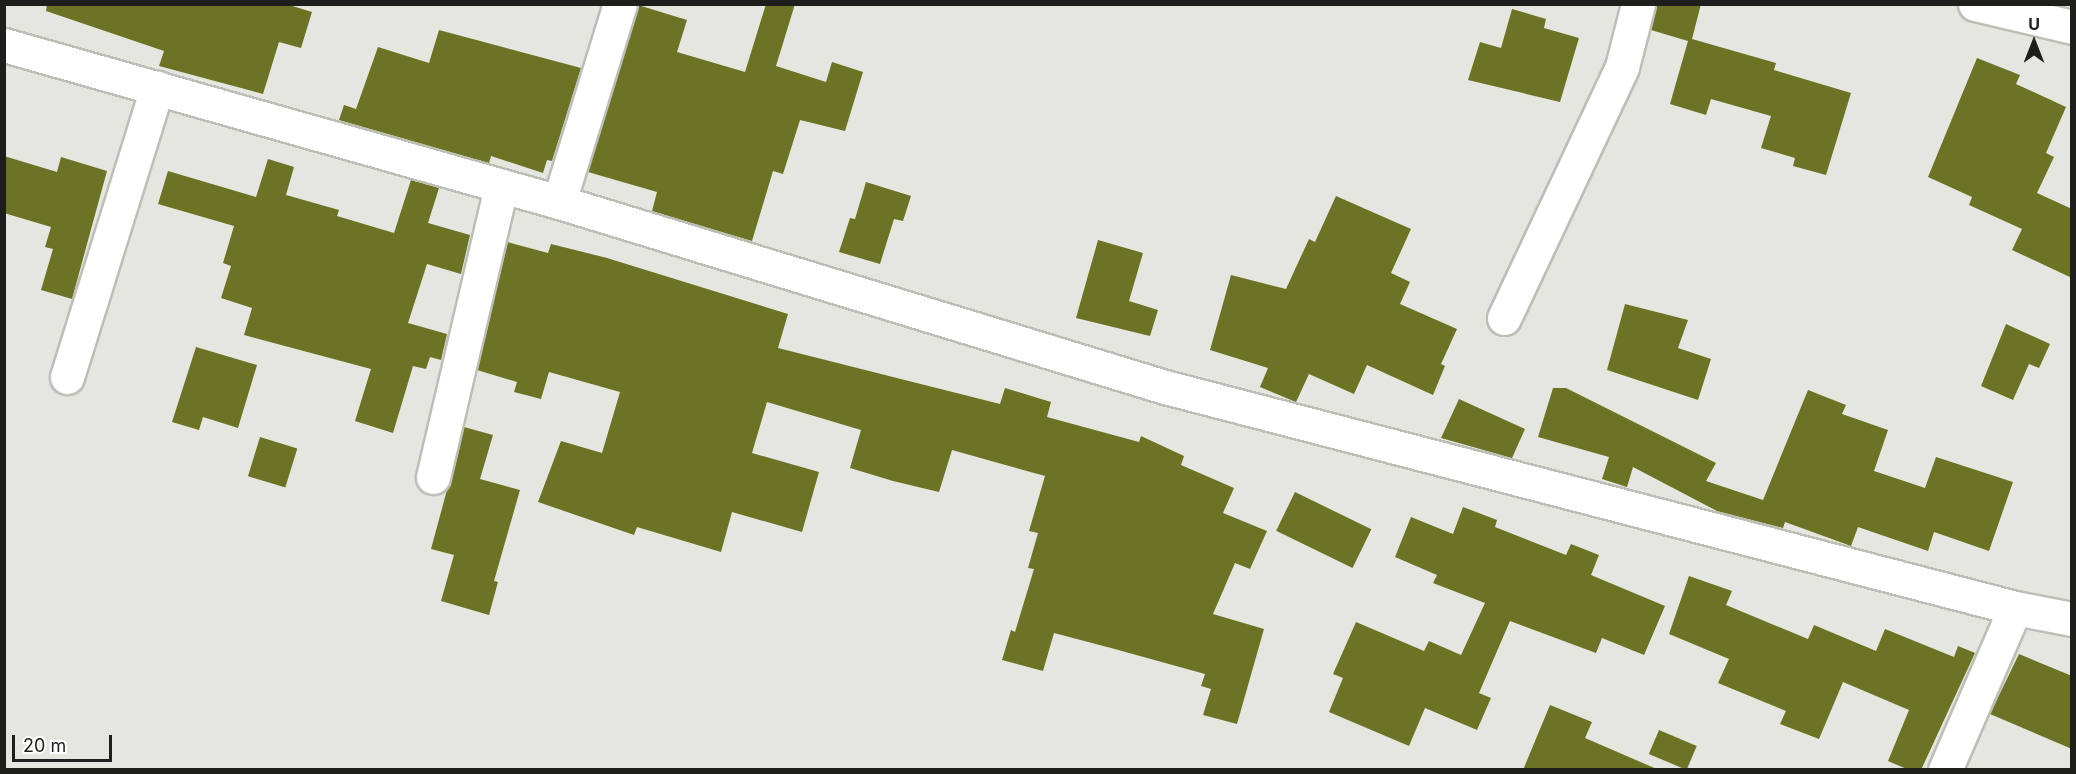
<!DOCTYPE html>
<style>
body{margin:0}
#map{position:relative;width:2076px;height:774px;overflow:hidden;background:#e5e6df;font-family:Inter,sans-serif}
div>[style]{position:absolute}
.building>*{inset:0;background:#6d7324;transform-origin:0 0}
.roads{filter:drop-shadow(2px 0 #bdbeb6) drop-shadow(-2px 0 #bdbeb6) drop-shadow(0 2px #bdbeb6) drop-shadow(0 -2px #bdbeb6)}
.street>*{height:33px;margin:-16.5px;padding:0 16.5px;transform-origin:16.5px;border-radius:16.5px;background:#fff}
.secondary>*{height:33px;margin:-16.5px;padding:0 16.5px;transform-origin:16.5px;border-radius:16.5px;background:#fff}
span{translate:-50% -50%;white-space:nowrap;text-align:center;line-height:1.15;-webkit-text-stroke:4.5px #fff;paint-order:stroke}
.frame{position:absolute;inset:0;border:6px solid #1e1f1c;pointer-events:none}
.north{position:absolute;left:2004px;top:12px;width:60px;height:60px;-webkit-text-stroke:4px #fff;paint-order:stroke;rotate:0deg;font-size:16px;font-weight:700;line-height:24px;text-align:center;color:#1e1f1c}
.north::after{content:'';display:block;margin:auto;width:21px;height:27px;background:#1e1f1c;clip-path:polygon(50% 0,100% 100%,50% 72%,0 100%)}
.scale{position:absolute;left:12px;top:735px;width:100px;height:27px;box-sizing:border-box;border:3px solid #1e1f1c;border-top:0;padding-left:8px;font-size:18px;line-height:21px;white-space:nowrap;color:#1e1f1c;-webkit-text-stroke:4px #fff;paint-order:stroke}
</style>
<div id="map">
<div class="building">
<i style="clip-path:polygon(47px 4px,286px 4px,312px 12px,301px 48px,279px 42px,263px 94px,159px 66px,164px 51px,46px 11px)"></i>
<i style="clip-path:polygon(766px 4px,795px 4px,776px 66px,826px 82px,832px 62px,863px 72px,845px 131px,800px 120px,783px 174px,773px 171px,752px 241px,652px 211px,657px 192px,588px 172px,638px 5px,687px 20px,677px 52px,745px 72px)"></i>
<i style="clip-path:polygon(1656px 4px,1701px 4px,1692px 39px,1776px 63px,1774px 70px,1851px 93px,1826px 175px,1793px 166px,1795px 158px,1761px 148px,1771px 116px,1711px 99px,1706px 115px,1670px 104px,1688px 41px,1651px 30px)"></i>
<i style="clip-path:polygon(1512px 9px,1546px 19px,1544px 28px,1579px 38px,1560px 102px,1468px 80px,1480px 42px,1501px 48px)"></i>
<i style="clip-path:polygon(439px 30px,581px 68px,552px 161px,547px 160px,543px 173px,491px 156px,489px 163px,339px 120px,344px 105px,356px 109px,378px 47px,429px 63px)"></i>
<i style="clip-path:polygon(1977px 58px,2020px 75px,2016px 84px,2066px 107px,2046px 153px,2054px 157px,2037px 193px,2072px 209px,2072px 278px,2012px 250px,2022px 229px,1969px 205px,1972px 197px,1928px 177px)"></i>
<i style="clip-path:polygon(4px 156px,57px 172px,61px 157px,107px 171px,72px 299px,41px 290px,53px 249px,45px 247px,51px 227px,4px 213px)"></i>
<i style="clip-path:polygon(268px 159px,294px 167px,286px 195px,339px 210px,337px 216px,394px 233px,411px 180px,439px 188px,428px 223px,470px 235px,461px 274px,427px 264px,408px 323px,447px 334px,441px 360px,430px 357px,426px 369px,413px 366px,393px 433px,355px 421px,371px 369px,244px 335px,252px 308px,221px 298px,231px 266px,223px 263px,234px 226px,158px 204px,168px 171px,256px 197px)"></i>
<i style="clip-path:polygon(866px 182px,911px 196px,903px 221px,894px 219px,880px 264px,839px 252px,850px 218px,855px 219px)"></i>
<i style="clip-path:polygon(1336px 196px,1411px 229px,1391px 273px,1410px 282px,1400px 304px,1457px 329px,1441px 364px,1445px 366px,1433px 395px,1367px 365px,1354px 394px,1309px 374px,1296px 402px,1260px 387px,1268px 368px,1210px 350px,1231px 275px,1286px 289px,1309px 239px,1315px 242px)"></i>
<i style="clip-path:polygon(1098px 240px,1143px 253px,1129px 301px,1158px 310px,1150px 336px,1076px 318px)"></i>
<i style="clip-path:polygon(507px 242px,548px 253px,551px 244px,607px 258px,788px 314px,778px 348px,1000px 404px,1005px 388px,1051px 402px,1047px 417px,1139px 442px,1141px 436px,1184px 456px,1181px 465px,1234px 488px,1223px 513px,1267px 531px,1250px 569px,1235px 563px,1213px 614px,1264px 629px,1237px 724px,1203px 715px,1211px 689px,1201px 686px,1205px 674px,1111px 648px,1054px 633px,1043px 671px,1002px 660px,1011px 630px,1015px 632px,1034px 569px,1028px 568px,1038px 533px,1029px 531px,1045px 476px,952px 450px,939px 492px,893px 481px,850px 468px,861px 430px,767px 402px,752px 453px,819px 472px,802px 532px,732px 512px,721px 552px,637px 527px,634px 535px,538px 502px,561px 441px,602px 453px,620px 392px,549px 372px,541px 399px,514px 392px,517px 382px,477px 370px)"></i>
<i style="clip-path:polygon(1625px 304px,1688px 320px,1678px 348px,1711px 359px,1698px 400px,1607px 370px)"></i>
<i style="clip-path:polygon(2006px 324px,2050px 344px,2039px 368px,2029px 364px,2013px 400px,1981px 386px)"></i>
<i style="clip-path:polygon(196px 347px,257px 365px,238px 428px,203px 417px,199px 430px,172px 422px)"></i>
<i style="clip-path:polygon(1553px 388px,1566px 388px,1716px 463px,1706px 481px,1763px 500px,1808px 390px,1846px 405px,1842px 414px,1888px 430px,1874px 471px,1925px 488px,1936px 457px,2013px 482px,1989px 551px,1934px 532px,1928px 551px,1858px 527px,1851px 546px,1785px 522px,1783px 528px,1717px 511px,1633px 467px,1627px 487px,1602px 479px,1609px 457px,1538px 437px)"></i>
<i style="clip-path:polygon(1459px 399px,1525px 429px,1512px 458px,1441px 438px)"></i>
<i style="clip-path:polygon(464px 427px,493px 435px,480px 479px,520px 490px,494px 581px,498px 582px,489px 615px,441px 601px,454px 555px,431px 549px)"></i>
<i style="left:260px;top:437px;width:39px;height:41px;rotate:17deg"></i>
<i style="left:1295px;top:492px;width:85px;height:43px;rotate:26deg"></i>
<i style="clip-path:polygon(1463px 507px,1497px 520px,1495px 527px,1566px 555px,1571px 544px,1599px 555px,1591px 575px,1665px 606px,1644px 655px,1602px 638px,1596px 653px,1510px 621px,1479px 693px,1491px 698px,1477px 730px,1425px 708px,1409px 746px,1329px 712px,1343px 678px,1333px 674px,1356px 622px,1424px 651px,1429px 641px,1461px 655px,1485px 603px,1433px 583px,1437px 575px,1395px 557px,1411px 517px,1453px 534px)"></i>
<i style="clip-path:polygon(1689px 576px,1732px 591px,1726px 605px,1808px 639px,1814px 625px,1876px 651px,1885px 629px,1954px 657px,1958px 646px,1975px 653px,1921px 770px,1909px 770px,1888px 761px,1909px 710px,1843px 682px,1819px 739px,1780px 724px,1786px 711px,1718px 683px,1729px 659px,1669px 634px)"></i>
<i style="clip-path:polygon(2019px 654px,2072px 676px,2072px 749px,1990px 714px)"></i>
<i style="clip-path:polygon(1550px 705px,1592px 722px,1585px 738px,1659px 770px,1523px 770px)"></i>
<i style="left:1659px;top:730px;width:41px;height:26px;rotate:23deg"></i>
</div>
<div class="roads">
<div class="street">
<i style="left:4px;top:45px;width:577px;rotate:15.8deg"></i>
<i style="left:559px;top:202px;width:634px;rotate:16.98deg"></i>
<i style="left:1165px;top:387px;width:878px;rotate:14.57deg"></i>
<i style="left:2015px;top:608px;width:58px;rotate:10.9deg"></i>
<i style="left:559px;top:202px;width:207px;rotate:-72.9deg"></i>
<i style="left:1504px;top:318px;width:277px;rotate:-64.8deg"></i>
<i style="left:1622px;top:67px;width:65px;rotate:-75.7deg"></i>
<i style="left:67px;top:377px;width:303px;rotate:-72.7deg"></i>
<i style="left:433px;top:477px;width:299px;rotate:-76.8deg"></i>
<i style="left:1945px;top:770px;width:176px;rotate:-66.6deg"></i>
</div>
<div class="secondary">
<i style="left:1975px;top:4px;width:100px;rotate:13.3deg"></i>
</div>
</div>
<div class="frame"></div>
<div class="north">U</div>
<div class="scale">20 m</div>
</div>
